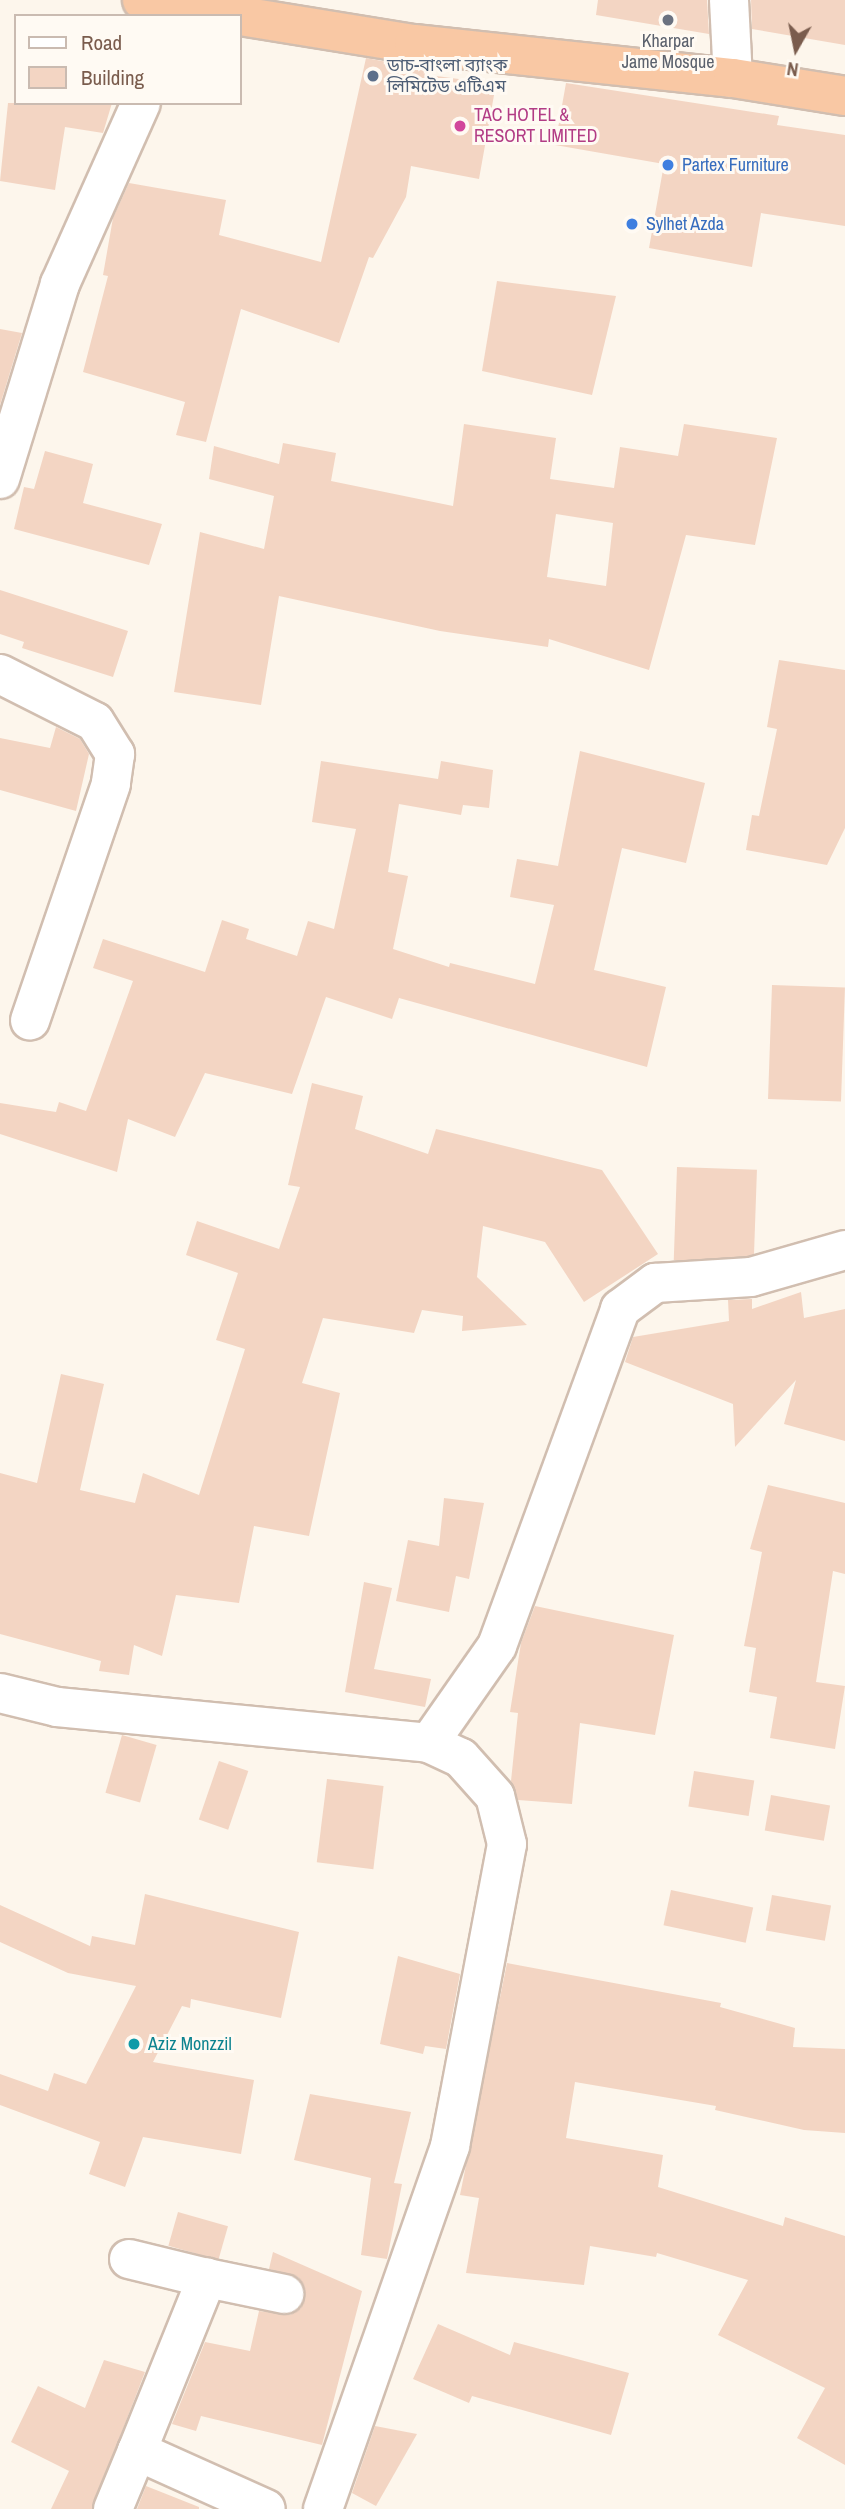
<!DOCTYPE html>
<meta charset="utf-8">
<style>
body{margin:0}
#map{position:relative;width:845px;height:2509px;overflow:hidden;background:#fdf6ec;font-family:"Archivo Narrow","Noto Sans Bengali",sans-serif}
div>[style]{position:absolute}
.building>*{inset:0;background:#f3d5c3;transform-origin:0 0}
.roads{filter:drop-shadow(2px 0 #d1beb0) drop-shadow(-2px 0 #d1beb0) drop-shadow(0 2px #d1beb0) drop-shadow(0 -2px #d1beb0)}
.minor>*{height:38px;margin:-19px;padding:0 19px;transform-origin:19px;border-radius:19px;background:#fff}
.trunk>*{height:38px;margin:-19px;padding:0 19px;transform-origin:19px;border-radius:19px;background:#f9c8a4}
.dots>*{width:19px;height:19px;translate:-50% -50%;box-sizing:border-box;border:4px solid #fffaf3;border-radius:50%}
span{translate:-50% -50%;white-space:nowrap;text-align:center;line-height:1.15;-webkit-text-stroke:6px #fffaf3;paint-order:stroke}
.worship-label{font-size:18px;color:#5b616d}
.service-label{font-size:18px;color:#4e5e75}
.left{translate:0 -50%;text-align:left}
.hotel-label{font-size:18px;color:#b23c85}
.shop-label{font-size:18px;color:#366cbe}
.culture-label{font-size:18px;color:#0d838f}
.legend{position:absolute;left:14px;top:14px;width:228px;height:91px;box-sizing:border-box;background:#fffaf3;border:2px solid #cabbb1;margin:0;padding:9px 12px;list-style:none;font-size:21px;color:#7a5c4d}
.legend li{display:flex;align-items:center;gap:14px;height:35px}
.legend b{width:35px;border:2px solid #cabbb1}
.north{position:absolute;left:761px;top:14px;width:70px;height:70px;-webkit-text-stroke:5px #fffaf3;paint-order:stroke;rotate:189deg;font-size:19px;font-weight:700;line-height:28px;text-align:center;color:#7a5c4d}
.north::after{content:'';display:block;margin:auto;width:24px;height:32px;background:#7a5c4d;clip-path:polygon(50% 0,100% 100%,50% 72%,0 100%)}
</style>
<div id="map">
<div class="building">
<i style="clip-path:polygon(598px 0,707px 0,709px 34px,596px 15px)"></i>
<i style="clip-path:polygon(751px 0,845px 0,845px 45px,752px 29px)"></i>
<i style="clip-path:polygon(366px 58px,430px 70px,429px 75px,496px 84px,479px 179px,411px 166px,406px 197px,373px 258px,369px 257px,339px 343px,241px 309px,206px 442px,176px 435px,185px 402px,83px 372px,108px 276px,103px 275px,113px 218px,129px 183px,226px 200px,219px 235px,321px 262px)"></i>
<i style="clip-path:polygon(566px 83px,779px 116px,777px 125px,845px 135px,845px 226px,761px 213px,752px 267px,649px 248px,664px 164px,555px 145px)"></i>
<i style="clip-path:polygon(8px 103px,112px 103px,103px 133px,65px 127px,55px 190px,0 181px)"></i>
<i style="clip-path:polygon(497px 281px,616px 296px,592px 395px,482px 371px)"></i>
<i style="clip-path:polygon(0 329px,22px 333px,0 405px)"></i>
<i style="clip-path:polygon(evenodd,464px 424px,556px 438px,550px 479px,614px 488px,620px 447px,678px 456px,684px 424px,777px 438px,755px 545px,686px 535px,649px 670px,549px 639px,548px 647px,440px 631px,279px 596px,261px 705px,174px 692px,200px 532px,264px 549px,274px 496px,209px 479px,214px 446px,279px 464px,283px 443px,336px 453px,331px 481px,453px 506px,464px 424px,556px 514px,613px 523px,606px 586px,547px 577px,556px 514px)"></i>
<i style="clip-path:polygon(45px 451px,93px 464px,83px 503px,162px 524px,149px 565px,14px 529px,24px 487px,34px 489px)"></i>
<i style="clip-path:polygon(0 590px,128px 631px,113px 677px,22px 648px,24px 642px,0 634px)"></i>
<i style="clip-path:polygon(779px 660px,845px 670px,845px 828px,827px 865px,746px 850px,752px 815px,759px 816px,777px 729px,767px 727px)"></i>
<i style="clip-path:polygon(56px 727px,80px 739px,89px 754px,76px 811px,0 790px,0 738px,50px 748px)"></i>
<i style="clip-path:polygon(580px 751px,705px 783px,686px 863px,622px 848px,594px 970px,666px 987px,647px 1067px,399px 998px,392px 1019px,326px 997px,292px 1094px,205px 1073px,175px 1137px,128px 1119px,117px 1172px,0 1134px,0 1103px,56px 1112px,59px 1102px,86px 1111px,133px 981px,93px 968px,103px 939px,205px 972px,222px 920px,249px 929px,246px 939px,297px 956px,308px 921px,334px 929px,356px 829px,312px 822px,321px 761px,438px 779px,441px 761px,493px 770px,489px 808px,463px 805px,461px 815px,399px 804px,388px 872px,408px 876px,393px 949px,449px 967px,450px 963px,535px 984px,554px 905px,510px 897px,517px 859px,558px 866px)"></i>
<i style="left:772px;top:985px;width:73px;height:114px;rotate:2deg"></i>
<i style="clip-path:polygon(312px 1083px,363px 1096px,355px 1129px,428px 1154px,436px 1129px,602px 1170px,658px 1254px,584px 1302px,545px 1242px,483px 1226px,477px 1277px,527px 1325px,462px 1331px,463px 1316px,422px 1310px,414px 1333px,323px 1318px,302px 1383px,340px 1393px,309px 1536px,254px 1526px,239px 1603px,176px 1595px,162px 1656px,134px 1645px,129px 1675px,99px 1671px,101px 1661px,0 1634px,0 1473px,37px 1483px,61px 1374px,104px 1384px,80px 1490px,135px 1503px,143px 1473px,199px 1495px,245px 1349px,216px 1340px,238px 1273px,186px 1255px,197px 1221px,279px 1249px,300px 1187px,288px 1185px)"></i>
<i style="left:677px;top:1167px;width:80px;height:93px;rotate:2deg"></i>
<i style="clip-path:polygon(801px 1292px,804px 1318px,845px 1309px,845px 1441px,784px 1424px,796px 1380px,735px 1447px,733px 1404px,625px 1362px,633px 1337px,729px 1321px,728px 1300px,752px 1299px,752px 1309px)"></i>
<i style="clip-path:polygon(768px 1485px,845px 1503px,845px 1574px,833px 1571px,816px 1682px,845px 1686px,835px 1749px,770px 1738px,777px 1697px,749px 1692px,756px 1648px,744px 1646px,762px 1552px,750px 1549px)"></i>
<i style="clip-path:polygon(444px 1498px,484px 1503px,469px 1579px,456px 1576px,449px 1612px,396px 1601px,408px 1540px,439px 1546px)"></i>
<i style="clip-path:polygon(364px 1582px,392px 1588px,374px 1669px,431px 1679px,425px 1707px,345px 1692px)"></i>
<i style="clip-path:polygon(535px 1606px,674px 1635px,655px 1735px,580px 1723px,572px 1804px,518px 1800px,511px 1781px,518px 1713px,510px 1712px,521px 1643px)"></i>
<i style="left:122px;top:1735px;width:36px;height:60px;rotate:16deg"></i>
<i style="left:219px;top:1761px;width:31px;height:62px;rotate:19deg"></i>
<i style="left:694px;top:1771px;width:61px;height:36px;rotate:9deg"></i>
<i style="left:327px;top:1779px;width:57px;height:84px;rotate:7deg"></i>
<i style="left:771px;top:1795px;width:60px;height:36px;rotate:10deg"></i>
<i style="left:671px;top:1890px;width:84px;height:36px;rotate:12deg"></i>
<i style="clip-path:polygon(145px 1894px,299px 1932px,281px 2018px,191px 1999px,190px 2008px,182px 2006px,153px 2062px,254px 2080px,241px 2154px,143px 2137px,125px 2187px,89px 2174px,100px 2142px,0 2105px,0 2074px,48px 2091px,54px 2073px,86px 2084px,136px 1986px,68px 1973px,0 1942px,0 1905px,90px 1946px,92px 1936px,135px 1945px)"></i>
<i style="left:772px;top:1895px;width:60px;height:36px;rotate:10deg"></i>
<i style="clip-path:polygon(398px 1956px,460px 1974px,446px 2049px,425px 2046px,423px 2054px,380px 2044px)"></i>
<i style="clip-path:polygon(507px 1963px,721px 2003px,720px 2007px,795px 2028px,793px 2047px,845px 2049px,845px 2133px,804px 2130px,715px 2110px,716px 2106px,575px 2082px,566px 2138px,663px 2155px,658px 2187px,783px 2226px,785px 2217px,845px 2236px,845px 2465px,797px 2438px,825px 2388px,718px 2335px,748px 2280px,657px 2253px,656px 2257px,590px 2246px,584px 2285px,466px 2273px,479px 2198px,460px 2195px)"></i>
<i style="clip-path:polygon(310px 2094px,411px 2112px,394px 2183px,402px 2184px,387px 2259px,361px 2255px,371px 2178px,294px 2160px)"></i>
<i style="left:178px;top:2212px;width:52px;height:35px;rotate:16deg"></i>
<i style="clip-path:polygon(273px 2252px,362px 2291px,322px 2445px,201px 2416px,196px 2431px,172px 2424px,205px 2342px,250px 2351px,259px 2311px,290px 2315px,301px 2308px,304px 2287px,298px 2277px,269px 2269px)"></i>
<i style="clip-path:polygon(438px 2324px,510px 2355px,514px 2342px,629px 2373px,611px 2435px,472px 2396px,469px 2403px,413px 2379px)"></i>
<i style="clip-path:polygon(104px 2360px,145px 2372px,92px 2509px,51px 2509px,69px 2471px,11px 2442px,38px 2386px,85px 2408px)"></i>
<i style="clip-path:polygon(375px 2426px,417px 2434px,376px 2506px,352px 2493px)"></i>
<i style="clip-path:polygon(146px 2486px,199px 2507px,199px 2509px,137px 2509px)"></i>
</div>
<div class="roads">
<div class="minor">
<i style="left:729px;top:0;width:78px;rotate:87.1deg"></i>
<i style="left:0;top:479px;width:204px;rotate:-72.9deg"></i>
<i style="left:60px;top:284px;width:198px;rotate:-65.9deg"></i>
<i style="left:0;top:674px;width:106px;rotate:26.8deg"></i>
<i style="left:95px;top:722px;width:38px;rotate:58deg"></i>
<i style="left:115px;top:754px;width:30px;rotate:98deg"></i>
<i style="left:111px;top:784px;width:250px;rotate:108.9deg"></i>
<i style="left:0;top:1693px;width:59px;rotate:13.8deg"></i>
<i style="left:57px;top:1707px;width:374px;rotate:5.5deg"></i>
<i style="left:429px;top:1743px;width:118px;rotate:-55deg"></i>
<i style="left:497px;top:1646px;width:359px;rotate:-69.9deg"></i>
<i style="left:620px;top:1309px;width:44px;rotate:-36.6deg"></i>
<i style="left:655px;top:1283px;width:96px;rotate:-3.6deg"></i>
<i style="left:751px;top:1277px;width:98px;rotate:-16deg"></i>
<i style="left:129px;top:2259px;width:80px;rotate:13.7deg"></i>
<i style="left:137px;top:2451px;width:187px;rotate:-68deg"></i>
<i style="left:207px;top:2278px;width:79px;rotate:11.7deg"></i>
<i style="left:113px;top:2509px;width:63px;rotate:-67.5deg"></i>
<i style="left:137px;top:2451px;width:141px;rotate:24.2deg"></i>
<i style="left:323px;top:2509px;width:385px;rotate:-70.7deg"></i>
<i style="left:450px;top:2146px;width:307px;rotate:-79.3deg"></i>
<i style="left:507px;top:1844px;width:49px;rotate:-104deg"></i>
<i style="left:495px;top:1796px;width:51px;rotate:-131.8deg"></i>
<i style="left:461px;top:1758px;width:35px;rotate:-155deg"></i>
</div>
<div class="trunk">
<i style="left:142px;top:0;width:276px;rotate:9.2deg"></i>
<i style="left:414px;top:44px;width:321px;rotate:6.1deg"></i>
<i style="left:733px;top:78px;width:113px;rotate:9.1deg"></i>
</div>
</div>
<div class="dots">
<i style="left:668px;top:20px;background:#6b7280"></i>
<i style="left:373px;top:76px;background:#5c6f8a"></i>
<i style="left:460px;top:126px;background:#d1479c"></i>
<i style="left:668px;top:165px;background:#3f7fe0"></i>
<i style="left:632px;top:224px;background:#3f7fe0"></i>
<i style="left:134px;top:2044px;background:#0f9aa8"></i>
</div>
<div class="worship-label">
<span style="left:668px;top:52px">Kharpar<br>Jame Mosque</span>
</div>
<div class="service-label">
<span class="left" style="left:387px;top:76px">ডাচ-বাংলা ব্যাংক<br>লিমিটেড এটিএম</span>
</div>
<div class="hotel-label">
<span class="left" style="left:474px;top:126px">TAC HOTEL &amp;<br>RESORT LIMITED</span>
</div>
<div class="shop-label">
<span class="left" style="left:682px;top:165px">Partex Furniture</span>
<span class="left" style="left:646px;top:224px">Sylhet Azda</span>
</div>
<div class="culture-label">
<span class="left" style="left:148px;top:2044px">Aziz Monzzil</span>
</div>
<ul class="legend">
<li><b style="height:9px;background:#fff"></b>Road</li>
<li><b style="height:19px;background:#f3d5c3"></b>Building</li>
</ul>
<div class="north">N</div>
</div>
